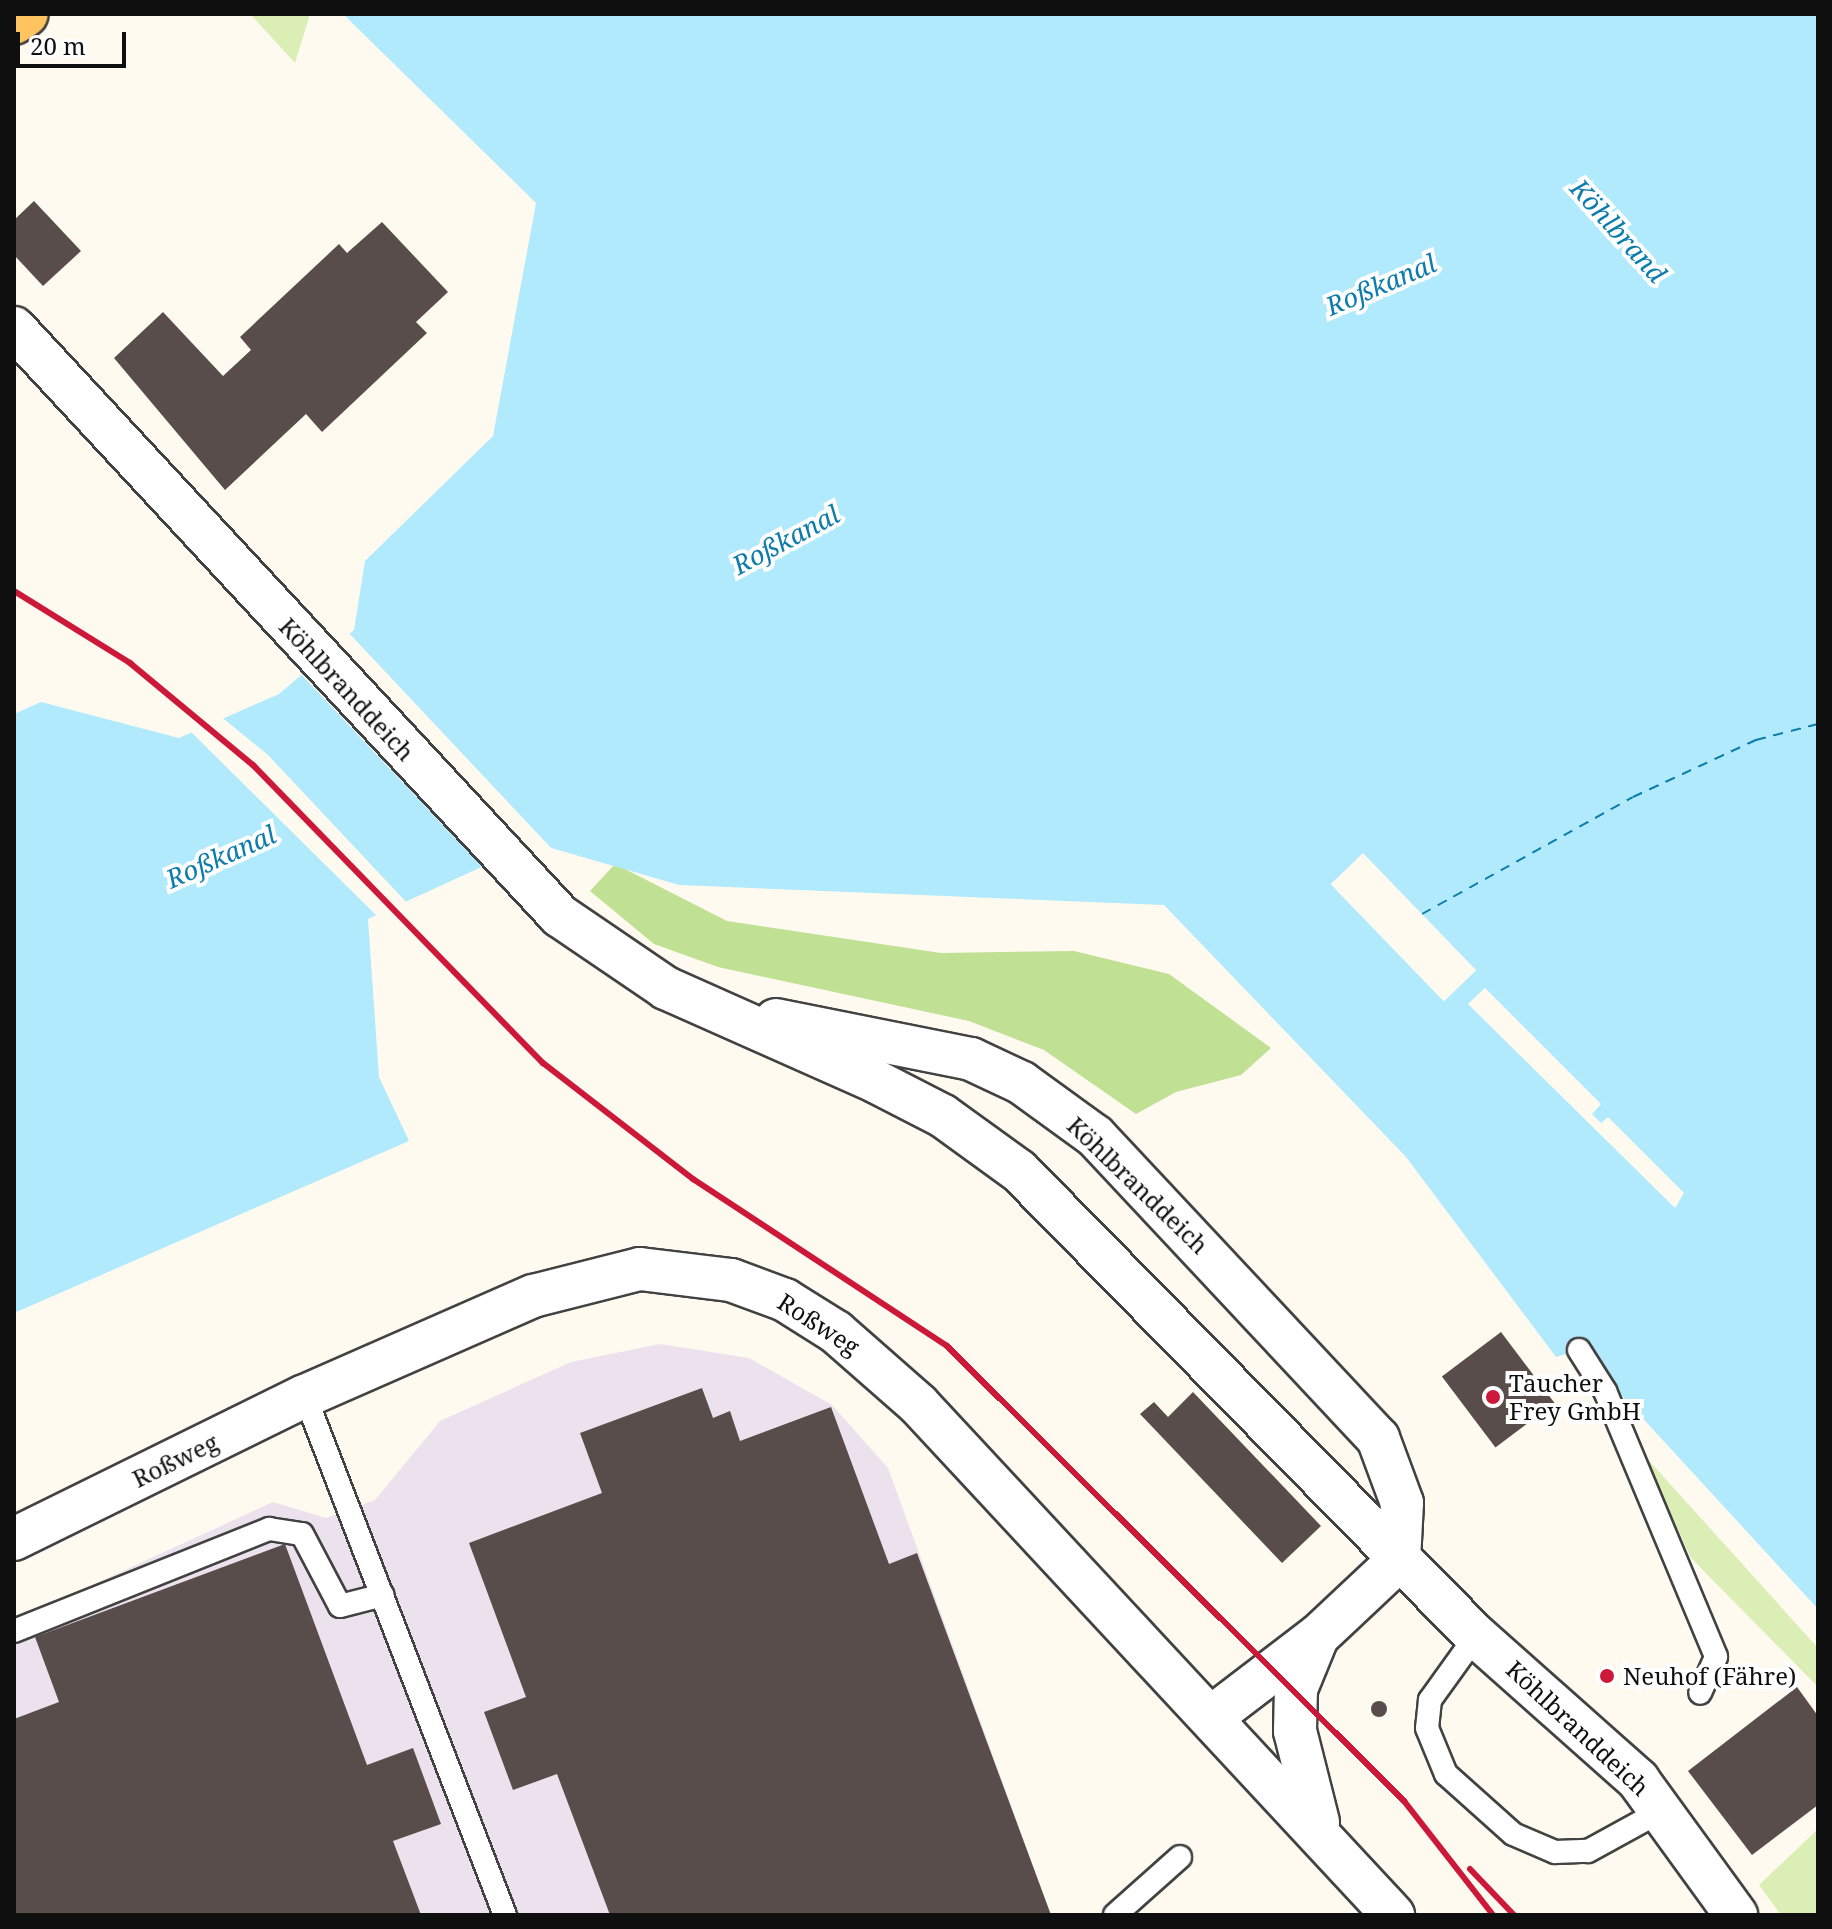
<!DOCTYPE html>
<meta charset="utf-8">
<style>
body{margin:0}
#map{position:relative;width:1832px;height:1929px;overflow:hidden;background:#fffaf0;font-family:"Noto Serif",serif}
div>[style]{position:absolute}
.industrial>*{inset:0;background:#ebe2ee}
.green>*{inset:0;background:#daeeb6}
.forest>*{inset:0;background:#c0e093}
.water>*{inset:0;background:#b0eafc}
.pier>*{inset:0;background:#fffaf0;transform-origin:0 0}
.ferry>*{height:2px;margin-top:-1px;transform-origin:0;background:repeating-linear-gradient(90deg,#0c7cac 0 10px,transparent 0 18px)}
.building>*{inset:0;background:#584d4a;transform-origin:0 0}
.round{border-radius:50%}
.roads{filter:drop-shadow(2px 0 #424242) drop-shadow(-2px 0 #424242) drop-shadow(0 2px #424242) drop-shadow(0 -2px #424242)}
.lane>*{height:22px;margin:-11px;padding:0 11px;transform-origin:11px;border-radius:11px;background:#fff}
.street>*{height:42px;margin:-21px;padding:0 21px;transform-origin:21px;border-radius:21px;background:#fff}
.primary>*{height:44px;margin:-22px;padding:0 22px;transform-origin:22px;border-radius:22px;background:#ffc360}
.rail>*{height:6px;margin:-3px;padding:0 3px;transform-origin:3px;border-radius:3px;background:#cc193a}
.dots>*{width:22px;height:22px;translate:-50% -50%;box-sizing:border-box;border:4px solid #fff;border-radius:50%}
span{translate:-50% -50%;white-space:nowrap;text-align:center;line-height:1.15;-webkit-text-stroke:8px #fff;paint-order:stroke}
.street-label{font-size:24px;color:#0f0f0f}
.poi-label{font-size:24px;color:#0f0f0f}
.left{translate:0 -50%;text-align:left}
.water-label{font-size:26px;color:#0c7cac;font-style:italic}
.frame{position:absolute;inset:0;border:16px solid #0f0f0f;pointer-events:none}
.scale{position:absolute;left:16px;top:32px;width:110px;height:36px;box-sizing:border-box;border:4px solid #0f0f0f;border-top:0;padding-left:10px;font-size:24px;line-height:28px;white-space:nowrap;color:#0f0f0f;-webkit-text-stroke:6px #fff;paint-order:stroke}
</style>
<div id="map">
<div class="industrial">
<i style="clip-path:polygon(660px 1344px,749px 1358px,832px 1405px,888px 1468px,1051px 1915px,14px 1915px,14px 1621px,273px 1502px,326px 1518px,375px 1500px,440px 1421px,571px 1362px)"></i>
</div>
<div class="green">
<i style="clip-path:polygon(250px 14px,310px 14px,295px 63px)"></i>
<i style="clip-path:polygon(1644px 1455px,1818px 1648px,1818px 1687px,1691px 1558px)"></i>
<i style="clip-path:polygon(1818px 1829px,1818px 1915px,1781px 1915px,1759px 1885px)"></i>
</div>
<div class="forest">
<i style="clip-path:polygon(615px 864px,727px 921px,941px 953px,1074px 951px,1169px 974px,1271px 1048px,1241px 1075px,1176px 1092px,1136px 1114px,1044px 1050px,969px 1021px,718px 967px,654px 944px,590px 891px)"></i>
</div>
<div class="water">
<i style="clip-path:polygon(343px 14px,1818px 14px,1818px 1609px,1580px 1350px,1556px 1357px,1406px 1157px,1164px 905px,679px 885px,534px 843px,368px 919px,379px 1077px,409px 1141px,14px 1313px,14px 714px,41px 702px,179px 738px,279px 694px,354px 630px,365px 561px,493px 436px,536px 203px)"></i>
</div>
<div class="pier">
<i style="clip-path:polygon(347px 631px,553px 850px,535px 847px,485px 870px,299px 672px)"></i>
<i style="clip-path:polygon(219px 715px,268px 755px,409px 905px,379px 918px,188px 729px)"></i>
<i style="left:1363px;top:853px;width:163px;height:45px;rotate:46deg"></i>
<i style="clip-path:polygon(1485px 988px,1601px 1104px,1592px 1114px,1601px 1123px,1608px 1117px,1684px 1193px,1675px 1208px,1468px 1004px)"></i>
</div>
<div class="ferry">
<i style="left:1422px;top:914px;width:241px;rotate:-29deg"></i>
<i style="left:1633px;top:797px;width:136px;rotate:-24.9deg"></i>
<i style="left:1756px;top:740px;width:64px;rotate:-14.5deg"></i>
</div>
<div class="building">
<i style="clip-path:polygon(34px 201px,81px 251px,43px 286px,14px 255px,14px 220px)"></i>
<i style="clip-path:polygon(382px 222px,448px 292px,416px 322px,427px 333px,322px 432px,306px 414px,225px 490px,114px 358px,163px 312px,223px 376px,251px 350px,240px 337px,339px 244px,347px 253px)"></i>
<i style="left:1501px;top:1332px;width:89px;height:74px;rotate:53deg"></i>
<i style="clip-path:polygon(702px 1388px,713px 1418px,730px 1411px,740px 1441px,831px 1407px,889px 1564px,917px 1553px,1051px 1915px,610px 1915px,557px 1774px,513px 1790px,484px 1712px,526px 1697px,469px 1543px,602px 1493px,580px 1433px)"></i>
<i style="clip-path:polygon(1193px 1392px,1321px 1526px,1282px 1563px,1140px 1414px,1154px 1402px,1168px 1417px)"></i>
<i style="clip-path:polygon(285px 1544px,367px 1765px,413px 1748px,441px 1824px,393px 1841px,421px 1915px,14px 1915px,14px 1719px,59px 1702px,35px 1637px)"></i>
<i style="clip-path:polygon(1797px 1687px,1818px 1716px,1818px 1805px,1752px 1855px,1688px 1771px)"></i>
<i class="round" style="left:1371px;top:1701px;width:16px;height:16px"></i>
</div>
<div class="roads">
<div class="lane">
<i style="left:1579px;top:1350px;width:49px;rotate:57.6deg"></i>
<i style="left:1605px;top:1391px;width:288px;rotate:67.3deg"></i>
<i style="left:1716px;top:1657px;width:39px;rotate:114deg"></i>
<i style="left:305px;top:1396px;width:556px;rotate:68.93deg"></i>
<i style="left:14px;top:1631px;width:275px;rotate:-21.8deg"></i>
<i style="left:269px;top:1529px;width:33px;rotate:9deg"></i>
<i style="left:302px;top:1534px;width:81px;rotate:62.2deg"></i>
<i style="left:340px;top:1606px;width:44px;rotate:-14.3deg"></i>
<i style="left:1476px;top:1636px;width:79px;rotate:125.7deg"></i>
<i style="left:1430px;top:1700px;width:28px;rotate:96deg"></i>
<i style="left:1427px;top:1728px;width:50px;rotate:67.6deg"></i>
<i style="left:1446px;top:1774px;width:90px;rotate:41.8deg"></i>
<i style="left:1513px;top:1834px;width:46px;rotate:23.2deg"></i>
<i style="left:1555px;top:1852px;width:33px;rotate:-2deg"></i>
<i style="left:1588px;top:1851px;width:85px;rotate:-28.7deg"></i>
<i style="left:1115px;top:1915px;width:87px;rotate:-41.7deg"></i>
</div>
<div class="street">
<i style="left:14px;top:328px;width:802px;rotate:47.12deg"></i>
<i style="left:560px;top:916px;width:128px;rotate:34.2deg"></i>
<i style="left:666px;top:988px;width:229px;rotate:24deg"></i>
<i style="left:875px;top:1081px;width:76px;rotate:27.2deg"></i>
<i style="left:943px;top:1116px;width:94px;rotate:35.9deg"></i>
<i style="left:1019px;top:1171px;width:652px;rotate:45.5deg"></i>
<i style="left:1476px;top:1636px;width:217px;rotate:41.6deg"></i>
<i style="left:1638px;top:1780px;width:167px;rotate:54deg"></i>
<i style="left:776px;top:1020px;width:199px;rotate:11.3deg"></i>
<i style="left:971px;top:1059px;width:56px;rotate:25.2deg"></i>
<i style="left:1022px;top:1083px;width:90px;rotate:36deg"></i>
<i style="left:1095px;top:1136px;width:414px;rotate:46.9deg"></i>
<i style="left:1378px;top:1438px;width:69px;rotate:69.7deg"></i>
<i style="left:1402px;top:1503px;width:57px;rotate:93deg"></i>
<i style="left:14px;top:1539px;width:324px;rotate:-26.2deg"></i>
<i style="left:305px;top:1396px;width:249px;rotate:-23.7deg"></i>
<i style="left:533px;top:1296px;width:110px;rotate:-14.2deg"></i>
<i style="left:640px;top:1269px;width:92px;rotate:6.9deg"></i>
<i style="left:731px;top:1280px;width:58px;rotate:20.3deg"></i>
<i style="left:785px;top:1300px;width:60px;rotate:32.1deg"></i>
<i style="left:836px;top:1332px;width:109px;rotate:41.3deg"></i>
<i style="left:918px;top:1404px;width:698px;rotate:47.09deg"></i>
<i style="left:1316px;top:1640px;width:53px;rotate:112.2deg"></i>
<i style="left:1296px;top:1689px;width:42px;rotate:91.4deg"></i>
<i style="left:1295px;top:1731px;width:94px;rotate:75.8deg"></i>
<i style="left:1213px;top:1716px;width:133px;rotate:-37.4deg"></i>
<i style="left:1319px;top:1635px;width:110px;rotate:-43.2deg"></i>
</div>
<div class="primary">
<i style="left:14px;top:22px;width:14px;rotate:-34deg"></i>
</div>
</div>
<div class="rail">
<i style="left:14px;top:591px;width:137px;rotate:31.8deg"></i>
<i style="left:130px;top:663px;width:160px;rotate:39.7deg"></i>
<i style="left:253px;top:765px;width:416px;rotate:45.8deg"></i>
<i style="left:543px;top:1063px;width:190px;rotate:37.7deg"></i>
<i style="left:693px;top:1179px;width:304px;rotate:33.3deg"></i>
<i style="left:947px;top:1346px;width:645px;rotate:44.87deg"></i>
<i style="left:1404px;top:1801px;width:145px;rotate:52deg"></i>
<i style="left:1470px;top:1869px;width:64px;rotate:46.3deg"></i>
</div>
<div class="dots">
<i style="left:1493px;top:1397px;background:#cc193a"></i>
<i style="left:1607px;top:1676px;background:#cc193a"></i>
</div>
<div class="street-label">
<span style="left:347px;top:689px;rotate:47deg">Köhlbranddeich</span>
<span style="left:1138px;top:1185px;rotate:44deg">Köhlbranddeich</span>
<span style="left:819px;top:1324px;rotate:33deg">Roßweg</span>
<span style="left:175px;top:1460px;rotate:-26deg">Roßweg</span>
<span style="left:1578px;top:1728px;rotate:43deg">Köhlbranddeich</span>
</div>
<div class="poi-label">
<span class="left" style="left:1509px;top:1397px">Taucher<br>Frey GmbH</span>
<span class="left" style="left:1623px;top:1676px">Neuhof (Fähre)</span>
</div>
<div class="water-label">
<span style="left:1618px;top:231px;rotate:48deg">Köhlbrand</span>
<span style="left:1381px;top:285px;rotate:-23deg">Roßkanal</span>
<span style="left:786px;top:540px;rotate:-28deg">Roßkanal</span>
<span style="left:221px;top:857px;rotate:-24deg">Roßkanal</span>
</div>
<div class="frame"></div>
<div class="scale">20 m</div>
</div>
